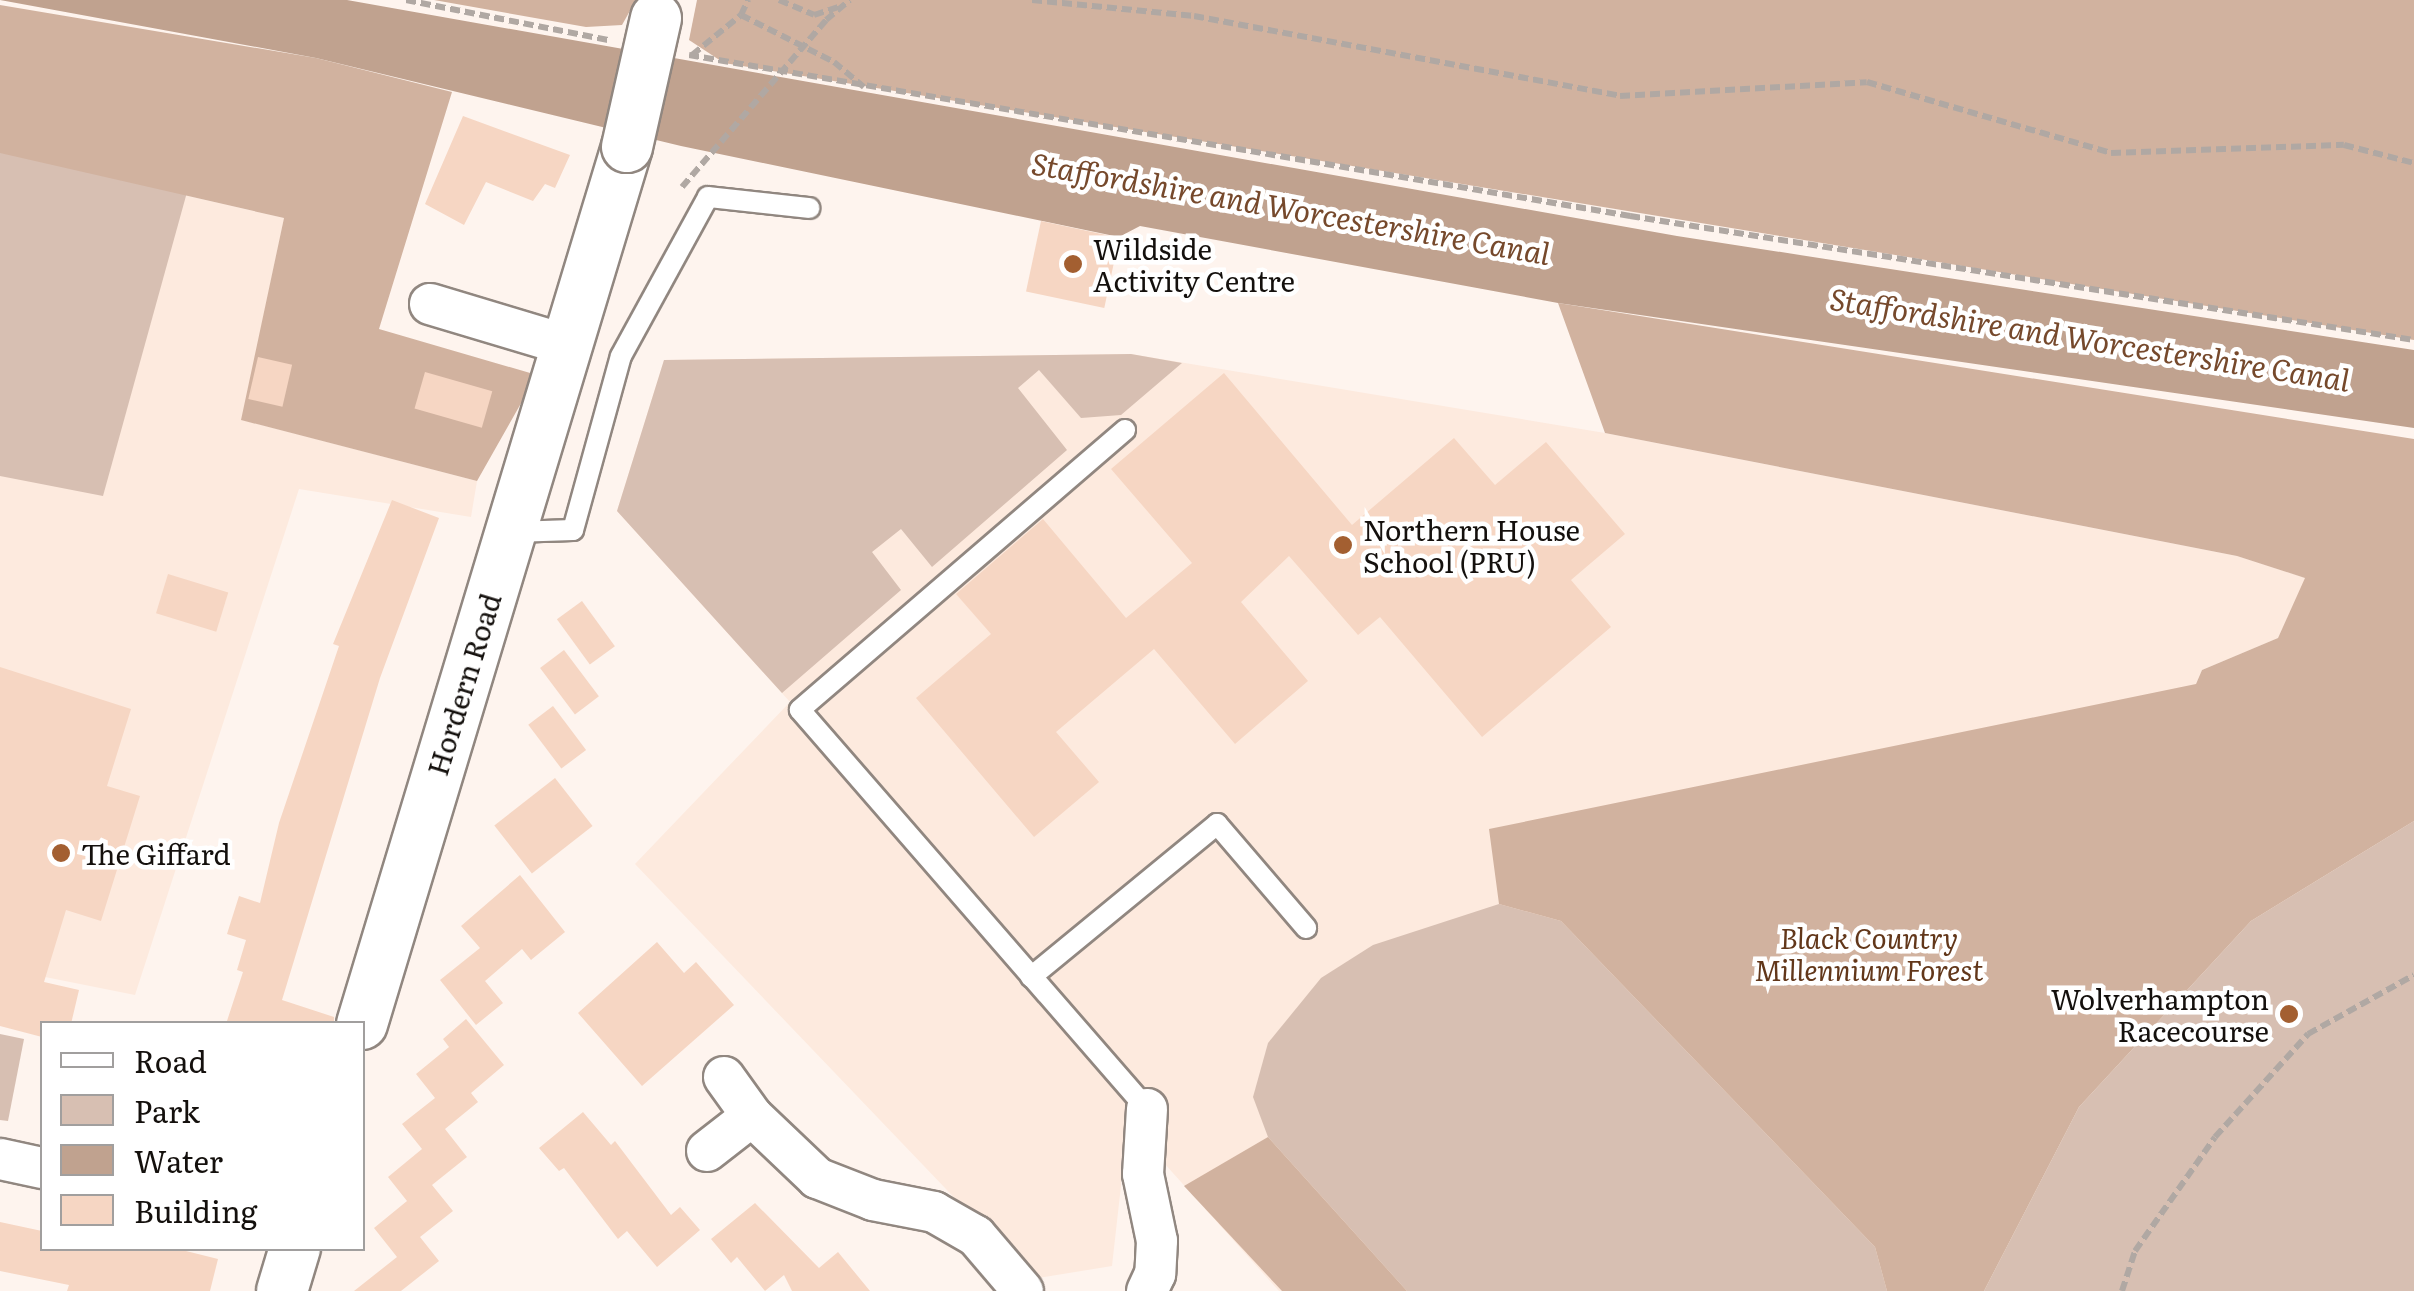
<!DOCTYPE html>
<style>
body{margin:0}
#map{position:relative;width:2414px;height:1291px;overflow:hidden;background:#fef4ee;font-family:Literata,serif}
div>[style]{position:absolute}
.built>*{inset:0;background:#fdeade}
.green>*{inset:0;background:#d7bfb2}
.forest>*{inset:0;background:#d1b29f}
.water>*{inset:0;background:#c0a28f}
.building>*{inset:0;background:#f6d6c3;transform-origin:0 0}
.path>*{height:6px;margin-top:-3px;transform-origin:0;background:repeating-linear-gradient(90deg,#b0a8a3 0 10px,transparent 0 15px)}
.roads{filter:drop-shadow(2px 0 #918780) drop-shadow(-2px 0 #918780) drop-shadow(0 2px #918780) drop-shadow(0 -2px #918780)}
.service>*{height:20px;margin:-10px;padding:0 10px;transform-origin:10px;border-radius:10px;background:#fff}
.minor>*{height:40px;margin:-20px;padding:0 20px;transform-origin:20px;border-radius:20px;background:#fff}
.tertiary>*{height:50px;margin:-25px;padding:0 25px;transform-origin:25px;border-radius:25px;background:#fff}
.path-bridge>*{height:6px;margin-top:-3px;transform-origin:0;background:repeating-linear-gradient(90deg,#b0a8a3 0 10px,transparent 0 15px)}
.bridges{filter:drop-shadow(2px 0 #918780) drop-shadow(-2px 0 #918780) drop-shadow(0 2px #918780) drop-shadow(0 -2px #918780)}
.tertiary-bridge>*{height:50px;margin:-25px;padding:0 25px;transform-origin:25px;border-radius:25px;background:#fff}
.dots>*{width:28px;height:28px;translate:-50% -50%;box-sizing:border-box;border:5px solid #fff;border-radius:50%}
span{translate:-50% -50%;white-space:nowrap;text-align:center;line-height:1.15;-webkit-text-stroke:9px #fff;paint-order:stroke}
.poi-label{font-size:28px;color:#14100d}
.left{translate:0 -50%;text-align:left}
.right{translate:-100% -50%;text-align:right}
.street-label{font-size:28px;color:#14100d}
.park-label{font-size:28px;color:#62371a;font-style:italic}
.water-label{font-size:30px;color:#76492c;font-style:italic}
.legend{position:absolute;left:40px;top:1021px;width:325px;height:230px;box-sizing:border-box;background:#fff;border:2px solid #a19f9e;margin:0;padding:12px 18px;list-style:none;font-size:30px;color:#14100d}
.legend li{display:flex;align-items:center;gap:20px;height:50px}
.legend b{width:50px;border:2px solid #a19f9e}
</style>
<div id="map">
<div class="built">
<i style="clip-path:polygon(0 153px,284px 218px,242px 420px,477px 481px,471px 517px,299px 489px,135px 995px,0 968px)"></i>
<i style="clip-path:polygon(1131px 354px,1605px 433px,2237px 556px,2306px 578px,2278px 638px,2202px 670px,2028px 1083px,1984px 1291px,1279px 1291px,1128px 1123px,1112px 1266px,1032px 1279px,635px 864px,790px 702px,617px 511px,664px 360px)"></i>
</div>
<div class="green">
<i style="clip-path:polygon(0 147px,189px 185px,103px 496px,0 476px)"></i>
<i style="clip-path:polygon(1131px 354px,1182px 363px,1121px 415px,1081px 418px,1039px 370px,1018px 388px,1067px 450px,932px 567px,901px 529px,872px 552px,901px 590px,782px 693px,617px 511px,664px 360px)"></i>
<i style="clip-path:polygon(2414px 821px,2414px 1291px,1984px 1291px,2079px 1107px,2251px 921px)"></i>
<i style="clip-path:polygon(1499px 904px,1561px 921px,1875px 1247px,1887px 1291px,1407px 1291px,1268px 1137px,1253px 1097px,1268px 1043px,1321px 978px,1373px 945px)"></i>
<i style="clip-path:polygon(0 1034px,24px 1039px,8px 1121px,0 1120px)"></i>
</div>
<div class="forest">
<i style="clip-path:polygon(434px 0,636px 0,622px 25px,586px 27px)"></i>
<i style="clip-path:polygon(697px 0,2414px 0,2414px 340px,724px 63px,689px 40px)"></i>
<i style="clip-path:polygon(0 5px,316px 58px,452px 92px,379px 329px,537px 375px,477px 481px,241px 420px,284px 218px,0 153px)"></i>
<i style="clip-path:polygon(1558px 303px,2414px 439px,2414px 821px,2251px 921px,2079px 1107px,1984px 1291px,1887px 1291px,1875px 1247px,1561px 921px,1499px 904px,1489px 829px,2196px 684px,2202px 670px,2278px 638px,2305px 578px,2237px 556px,1605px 433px)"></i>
<i style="clip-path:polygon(1268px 1137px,1407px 1291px,1282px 1291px,1184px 1186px)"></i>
</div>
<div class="water">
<i style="clip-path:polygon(0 0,347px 0,1677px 236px,2414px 350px,2414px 428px,1558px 303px,1140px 226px,1119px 237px,681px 146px,316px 58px)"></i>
</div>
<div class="building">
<i style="clip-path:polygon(463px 116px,570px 155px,555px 188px,545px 184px,533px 201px,486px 182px,464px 225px,425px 204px)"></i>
<i style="left:1041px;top:221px;width:80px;height:72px;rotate:12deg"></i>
<i style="left:258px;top:357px;width:35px;height:43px;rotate:13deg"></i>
<i style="left:425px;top:372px;width:70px;height:38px;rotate:16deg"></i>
<i style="clip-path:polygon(1224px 373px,1352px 525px,1454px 438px,1495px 485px,1546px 442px,1625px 534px,1571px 580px,1611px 627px,1482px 737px,1380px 617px,1358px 635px,1289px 556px,1241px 602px,1308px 681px,1235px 744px,1154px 649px,1056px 732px,1099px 782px,1034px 837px,916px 698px,991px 634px,956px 594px,1043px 519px,1126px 618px,1192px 563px,1111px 469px)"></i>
<i style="clip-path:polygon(392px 500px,439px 518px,380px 678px,282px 1000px,334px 1017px,334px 1024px,226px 1024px,243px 972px,237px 970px,246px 940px,227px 934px,239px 896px,260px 903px,279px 823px,339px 646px,333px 644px)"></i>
<i style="left:168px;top:574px;width:63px;height:41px;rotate:17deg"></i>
<i style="left:582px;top:601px;width:56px;height:31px;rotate:54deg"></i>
<i style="left:564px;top:650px;width:58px;height:30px;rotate:53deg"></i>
<i style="clip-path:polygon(0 667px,131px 709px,107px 786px,140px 796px,101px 921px,66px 910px,44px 982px,79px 990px,71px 1024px,42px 1024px,42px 1037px,0 1026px)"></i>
<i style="left:553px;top:706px;width:55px;height:31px;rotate:53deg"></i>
<i style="left:555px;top:778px;width:61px;height:77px;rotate:52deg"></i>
<i style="clip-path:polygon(520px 875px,565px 932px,531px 960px,522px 949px,485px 981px,503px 1003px,476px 1025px,440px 980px,480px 948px,461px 926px)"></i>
<i style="clip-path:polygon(657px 942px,684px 973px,696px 962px,734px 1005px,642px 1086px,578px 1013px)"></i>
<i style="clip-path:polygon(466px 1019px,504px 1065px,471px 1093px,478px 1102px,445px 1129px,467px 1157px,432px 1185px,453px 1211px,420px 1237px,439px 1261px,401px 1291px,354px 1291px,397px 1257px,374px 1228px,407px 1201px,388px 1177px,422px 1149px,402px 1124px,435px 1098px,416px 1074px,449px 1047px,443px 1039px)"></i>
<i style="clip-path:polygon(583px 1112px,611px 1145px,615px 1141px,671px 1215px,680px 1207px,700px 1230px,657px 1267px,627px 1231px,618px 1239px,564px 1168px,559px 1171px,539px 1148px)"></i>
<i style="clip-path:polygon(755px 1203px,819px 1268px,838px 1252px,870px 1291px,792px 1291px,784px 1275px,765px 1291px,737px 1257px,731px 1263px,711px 1239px)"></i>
<i style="clip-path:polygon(0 1222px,42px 1231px,42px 1248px,174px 1248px,218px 1259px,210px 1291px,67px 1291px,69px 1285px,0 1271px)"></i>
</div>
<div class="path">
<i style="left:406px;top:0;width:206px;rotate:11.2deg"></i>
<i style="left:779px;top:0;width:38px;rotate:23deg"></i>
<i style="left:814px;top:15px;width:26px;rotate:-18deg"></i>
<i style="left:1032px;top:0;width:163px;rotate:5.6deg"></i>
<i style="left:1194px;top:16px;width:433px;rotate:10.6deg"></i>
<i style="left:1620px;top:96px;width:247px;rotate:-3.2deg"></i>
<i style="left:1867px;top:82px;width:254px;rotate:16.2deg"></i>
<i style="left:2111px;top:153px;width:233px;rotate:-2deg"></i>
<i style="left:2344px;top:145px;width:72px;rotate:14.4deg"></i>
<i style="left:741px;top:15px;width:104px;rotate:26.8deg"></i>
<i style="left:834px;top:62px;width:39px;rotate:40deg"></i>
<i style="left:826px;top:20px;width:31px;rotate:-40deg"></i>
<i style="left:689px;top:55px;width:955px;rotate:9.71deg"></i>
<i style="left:1630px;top:216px;width:794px;rotate:8.99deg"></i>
<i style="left:692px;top:55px;width:63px;rotate:-39.2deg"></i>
<i style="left:741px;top:15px;width:17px;rotate:-65deg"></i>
<i style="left:2122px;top:1291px;width:42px;rotate:-72deg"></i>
<i style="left:2135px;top:1251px;width:139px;rotate:-54.9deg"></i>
<i style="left:2215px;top:1137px;width:139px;rotate:-47.9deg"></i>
<i style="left:2308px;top:1034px;width:121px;rotate:-29.1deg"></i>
</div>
<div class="roads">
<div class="service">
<i style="left:1125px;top:430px;width:429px;rotate:139.3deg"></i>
<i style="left:800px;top:710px;width:529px;rotate:48.99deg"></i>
<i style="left:513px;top:532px;width:60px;rotate:-1.9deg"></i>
<i style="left:573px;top:530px;width:180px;rotate:-74.6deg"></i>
<i style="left:621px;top:356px;width:181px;rotate:-61.3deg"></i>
<i style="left:708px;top:197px;width:102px;rotate:6.2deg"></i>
<i style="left:1031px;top:977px;width:241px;rotate:-39.4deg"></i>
<i style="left:1217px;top:824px;width:137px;rotate:49.4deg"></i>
</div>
<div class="minor">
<i style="left:430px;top:304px;width:143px;rotate:16.7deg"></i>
<i style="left:724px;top:1077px;width:48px;rotate:54.3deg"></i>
<i style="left:752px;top:1116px;width:90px;rotate:43.6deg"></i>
<i style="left:817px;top:1178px;width:60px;rotate:21.4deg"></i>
<i style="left:873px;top:1200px;width:62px;rotate:11.1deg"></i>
<i style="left:934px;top:1212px;width:48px;rotate:29.7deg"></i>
<i style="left:976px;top:1236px;width:72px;rotate:49.5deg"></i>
<i style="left:1147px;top:1109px;width:65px;rotate:93.5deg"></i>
<i style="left:1143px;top:1174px;width:68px;rotate:78.2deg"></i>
<i style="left:1157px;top:1241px;width:33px;rotate:93deg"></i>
<i style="left:1155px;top:1274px;width:19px;rotate:115deg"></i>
<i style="left:707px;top:1151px;width:57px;rotate:-37.9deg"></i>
<i style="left:0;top:1159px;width:43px;rotate:12.1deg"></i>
</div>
<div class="tertiary">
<i style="left:362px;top:1024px;width:916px;rotate:-73.19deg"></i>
<i style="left:282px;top:1291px;width:45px;rotate:-73.2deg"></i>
</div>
</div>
<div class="path-bridge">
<i style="left:682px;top:187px;width:221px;rotate:-49.2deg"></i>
</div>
<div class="bridges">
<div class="tertiary-bridge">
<i style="left:627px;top:147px;width:132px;rotate:-77.3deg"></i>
</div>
</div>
<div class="dots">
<i style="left:1073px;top:264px;background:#a35f31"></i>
<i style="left:1343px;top:545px;background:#a35f31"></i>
<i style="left:61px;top:853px;background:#a35f31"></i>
<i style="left:2289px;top:1014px;background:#a35f31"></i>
</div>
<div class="poi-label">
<span class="left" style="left:1093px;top:264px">Wildside<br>Activity Centre</span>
<span class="left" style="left:1363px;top:545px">Northern House<br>School (PRU)</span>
<span class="left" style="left:81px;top:853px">The Giffard</span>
<span class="right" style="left:2269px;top:1014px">Wolverhampton<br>Racecourse</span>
</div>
<div class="street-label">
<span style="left:463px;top:684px;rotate:-73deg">Hordern Road</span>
</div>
<div class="park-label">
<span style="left:1869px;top:953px">Black Country<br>Millennium Forest</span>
</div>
<div class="water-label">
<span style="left:1291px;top:207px;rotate:10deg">Staffordshire and Worcestershire Canal</span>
<span style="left:2090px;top:338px;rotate:9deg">Staffordshire and Worcestershire Canal</span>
</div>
<ul class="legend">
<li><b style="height:12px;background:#fff"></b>Road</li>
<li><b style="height:28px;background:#d7bfb2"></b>Park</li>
<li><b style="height:28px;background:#c0a28f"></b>Water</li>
<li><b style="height:28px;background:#f6d6c3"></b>Building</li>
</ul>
</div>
